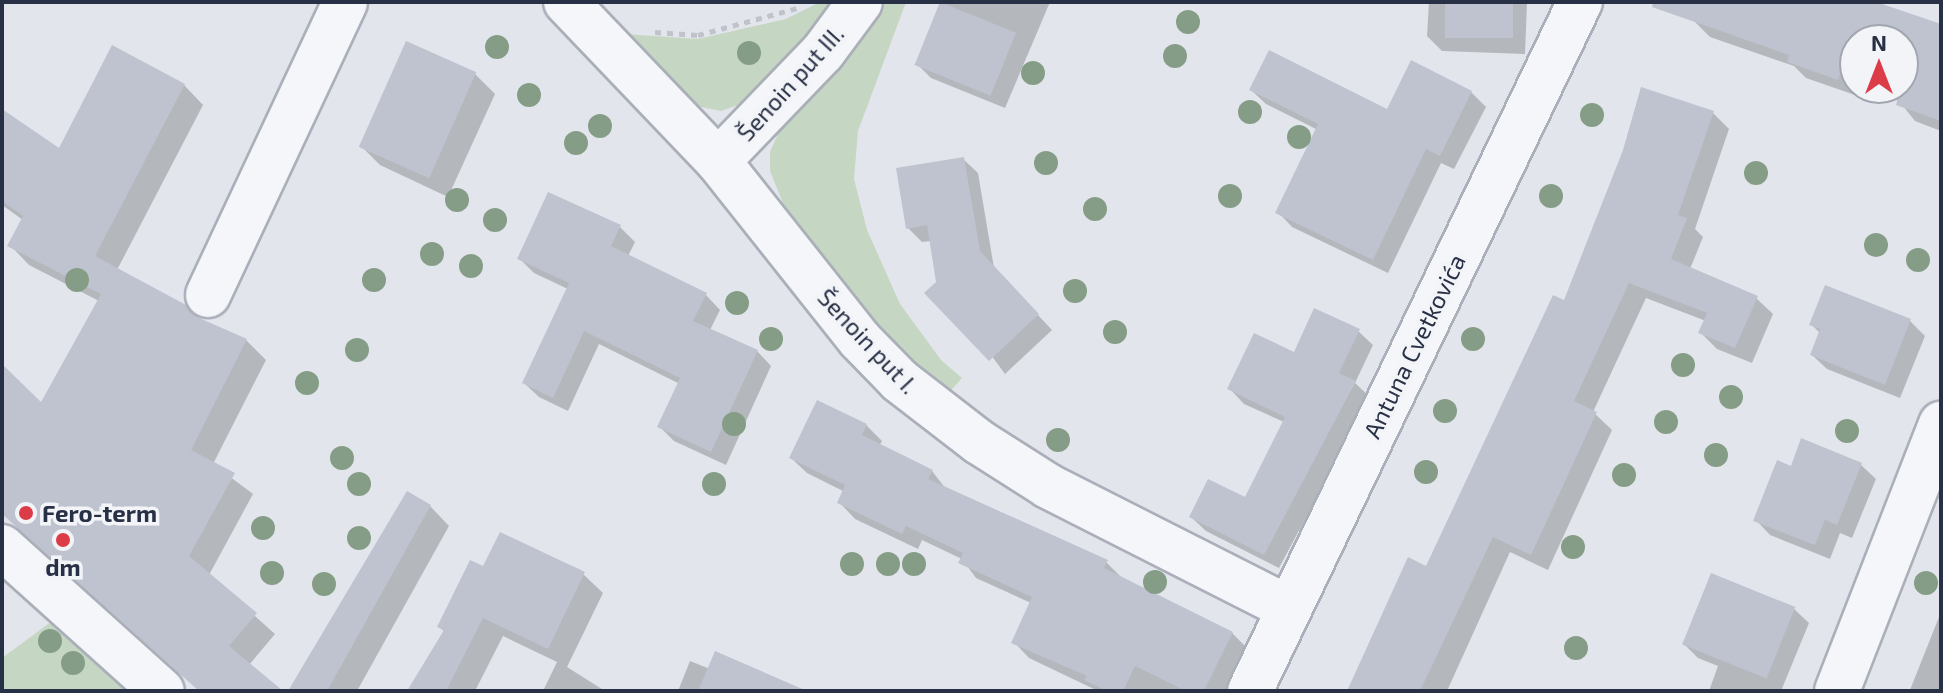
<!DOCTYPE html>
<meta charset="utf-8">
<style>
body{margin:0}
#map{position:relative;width:1943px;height:693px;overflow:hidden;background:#e2e5eb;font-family:"Exo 2",sans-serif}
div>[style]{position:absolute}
.green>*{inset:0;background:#c5d6c2}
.shadow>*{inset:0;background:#0003}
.building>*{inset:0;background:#bec3cf;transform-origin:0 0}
.path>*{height:5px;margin-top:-2.5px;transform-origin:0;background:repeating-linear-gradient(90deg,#c0c3ca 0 6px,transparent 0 12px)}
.roads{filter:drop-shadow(2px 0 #aaafb9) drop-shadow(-2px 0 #aaafb9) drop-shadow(0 2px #aaafb9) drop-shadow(0 -2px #aaafb9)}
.minor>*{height:44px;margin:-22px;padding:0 22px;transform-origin:22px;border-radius:22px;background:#f5f6f9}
.trees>*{width:24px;height:24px;margin:-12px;border-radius:50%;background:#859d86}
.dots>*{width:22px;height:22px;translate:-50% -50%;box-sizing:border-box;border:4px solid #f2f4f8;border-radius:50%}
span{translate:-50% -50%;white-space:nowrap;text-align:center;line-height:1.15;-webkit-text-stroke:7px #f2f4f8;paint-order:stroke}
.street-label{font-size:24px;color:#283045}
.poi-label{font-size:24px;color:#283045;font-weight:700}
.left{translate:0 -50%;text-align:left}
.frame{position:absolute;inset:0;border:4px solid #283045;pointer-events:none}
.north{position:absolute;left:1839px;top:24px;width:80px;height:80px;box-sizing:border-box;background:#f2f4f8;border:2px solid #a1a6b0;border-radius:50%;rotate:0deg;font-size:22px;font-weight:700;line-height:32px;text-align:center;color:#283045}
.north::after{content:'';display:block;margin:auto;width:28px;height:36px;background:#db3c48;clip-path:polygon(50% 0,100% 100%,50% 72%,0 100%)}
</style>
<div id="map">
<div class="green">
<i style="clip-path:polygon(820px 2px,842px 2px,741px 104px,721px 111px,682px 103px,624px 34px,698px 39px,786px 19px)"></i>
<i style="clip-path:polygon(884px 2px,906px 2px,858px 131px,854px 179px,867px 230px,900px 304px,941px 360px,962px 378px,945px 397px,894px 352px,849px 293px,783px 203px,770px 171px,770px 152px,781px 127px)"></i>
<i style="clip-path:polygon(51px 622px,91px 654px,132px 691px,2px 691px,2px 658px)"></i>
</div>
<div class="shadow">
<i style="clip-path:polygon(694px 2px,767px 2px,696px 4px)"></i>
<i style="clip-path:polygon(946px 2px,1050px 2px,1005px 108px,931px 78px,917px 64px)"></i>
<i style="clip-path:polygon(1429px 2px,1527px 2px,1525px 54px,1442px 51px,1427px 36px)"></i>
<i style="clip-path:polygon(1699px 2px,1876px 2px,1941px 26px,1941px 131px,1915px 121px,1899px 101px,1861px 88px,1903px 88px,1903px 40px,1855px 40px,1855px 95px,1806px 78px,1794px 66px,1710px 37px,1693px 20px)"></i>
<i style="clip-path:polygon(475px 74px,495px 94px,448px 197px,380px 165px,360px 145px)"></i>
<i style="clip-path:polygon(184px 85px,203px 105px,117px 270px,198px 320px,246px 340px,266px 360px,213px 464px,253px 494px,209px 575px,275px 634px,249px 665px,279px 691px,201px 691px,2px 511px,2px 367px,42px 406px,99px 301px,29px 265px,10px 245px,23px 220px,2px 205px,2px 111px,59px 151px)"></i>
<i style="clip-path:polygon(1251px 90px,1388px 111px,1471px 92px,1486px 107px,1454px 169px,1441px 163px,1388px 273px,1292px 227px,1278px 212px,1318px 130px,1266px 104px)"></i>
<i style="clip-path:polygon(1713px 113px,1729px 129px,1695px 229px,1703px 237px,1690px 269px,1756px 298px,1773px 314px,1752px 363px,1717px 349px,1701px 333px,1706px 321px,1646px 298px,1593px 412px,1612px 430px,1548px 570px,1510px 552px,1447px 691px,1348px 691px,1427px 568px,1565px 303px)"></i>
<i style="clip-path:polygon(963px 159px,978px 173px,994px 268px,1052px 330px,1005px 374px,938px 283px,931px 241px,922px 242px,908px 228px)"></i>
<i style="clip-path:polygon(620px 227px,635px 242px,628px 256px,706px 295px,720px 310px,710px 330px,757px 351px,771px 366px,726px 465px,674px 441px,660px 427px,680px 384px,599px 344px,568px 411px,539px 397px,524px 383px,568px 289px,534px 273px,519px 258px)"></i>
<i style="clip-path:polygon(1826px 288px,1910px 321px,1925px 336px,1900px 398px,1827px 369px,1812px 355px,1820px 333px,1811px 324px)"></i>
<i style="clip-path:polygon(1358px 331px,1373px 345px,1355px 383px,1370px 397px,1279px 568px,1206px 531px,1191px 517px,1246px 500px,1284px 422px,1244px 404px,1230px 389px,1295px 354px)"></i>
<i style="clip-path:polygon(866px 425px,882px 441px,879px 446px,932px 471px,946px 489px,1106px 562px,1122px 578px,1232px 633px,1248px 649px,1228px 691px,1098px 691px,1029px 658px,1014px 642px,1031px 603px,976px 578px,962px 559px,922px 540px,918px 549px,855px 519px,840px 503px,845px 492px,807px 473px,791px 458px)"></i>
<i style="clip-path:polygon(1861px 465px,1876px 479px,1852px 538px,1840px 533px,1830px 559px,1770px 535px,1756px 520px,1792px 468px)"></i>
<i style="clip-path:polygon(430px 506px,449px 526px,357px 691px,290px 691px)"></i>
<i style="clip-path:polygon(484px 569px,583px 574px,603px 593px,567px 667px,605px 691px,543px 691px,557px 662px,503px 636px,475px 691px,409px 691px,445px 632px,439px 627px)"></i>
<i style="clip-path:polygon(1794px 609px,1809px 623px,1781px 691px,1709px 691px,1718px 666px,1698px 658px,1684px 644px)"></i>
<i style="clip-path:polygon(1941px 612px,1941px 691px,1912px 691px,1910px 690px)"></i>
<i style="clip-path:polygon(690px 661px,710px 669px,767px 691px,678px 691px)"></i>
</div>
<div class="building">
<i style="left:940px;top:2px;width:82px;height:68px;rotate:22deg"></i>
<i style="left:1445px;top:2px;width:68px;height:36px"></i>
<i style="clip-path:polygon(1653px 2px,1876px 2px,1941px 24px,1941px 121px,1896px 105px,1900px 92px,1890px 88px,1903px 88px,1903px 40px,1855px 40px,1855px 76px,1841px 71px,1838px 80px,1787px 62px,1789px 55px,1652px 7px)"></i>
<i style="left:406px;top:41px;width:77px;height:116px;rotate:24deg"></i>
<i style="clip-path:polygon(112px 45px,185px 84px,95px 256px,186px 305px,197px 317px,247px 339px,191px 450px,235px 473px,189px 556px,257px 613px,229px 646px,283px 691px,199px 691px,2px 514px,2px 364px,41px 402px,101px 294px,7px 246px,23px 216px,2px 201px,2px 109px,59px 148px)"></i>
<i style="clip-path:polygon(1269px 50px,1387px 109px,1411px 60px,1472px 91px,1440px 156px,1426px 149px,1373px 260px,1275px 213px,1318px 124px,1249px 90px)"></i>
<i style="clip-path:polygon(1641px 87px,1714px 111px,1678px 215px,1687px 218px,1671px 259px,1758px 296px,1735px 348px,1698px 333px,1707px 313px,1629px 283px,1574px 401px,1597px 412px,1531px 555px,1493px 537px,1420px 691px,1347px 691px,1408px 557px,1426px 566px,1553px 295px,1564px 300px,1623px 150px)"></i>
<i style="clip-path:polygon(964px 157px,980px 251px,1039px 314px,989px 361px,924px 293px,936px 282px,927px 225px,906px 229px,896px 168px)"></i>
<i style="clip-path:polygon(548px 192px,621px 225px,611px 246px,707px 293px,693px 321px,758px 350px,711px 452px,657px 427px,680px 378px,584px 331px,553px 398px,522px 383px,569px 283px,517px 259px)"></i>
<i style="clip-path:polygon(1825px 285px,1911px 319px,1885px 385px,1810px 355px,1820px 329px,1809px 325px)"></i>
<i style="clip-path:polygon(1314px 308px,1360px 329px,1339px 373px,1356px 381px,1264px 555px,1189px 517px,1208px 479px,1245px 497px,1285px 417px,1227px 389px,1254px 333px,1294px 352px)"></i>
<i style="clip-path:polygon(817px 400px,867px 424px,862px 435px,933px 470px,928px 479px,1108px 560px,1104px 568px,1233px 632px,1204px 691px,1186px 691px,1135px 666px,1123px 691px,1107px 691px,1084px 680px,1087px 676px,1011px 643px,1032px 597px,958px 563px,963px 553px,906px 526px,902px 534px,837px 503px,845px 485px,789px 458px)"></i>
<i style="clip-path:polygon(1801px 438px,1862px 463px,1837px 525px,1825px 520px,1815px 545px,1753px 521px,1777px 460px,1791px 466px)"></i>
<i style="clip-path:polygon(407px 491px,431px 505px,327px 691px,288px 691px)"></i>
<i style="clip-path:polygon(500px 532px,585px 572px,548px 649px,483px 618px,446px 691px,407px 691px,444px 630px,437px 627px,470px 560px,483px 566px)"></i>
<i style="left:1711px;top:573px;width:91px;height:77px;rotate:22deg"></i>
<i style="clip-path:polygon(715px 651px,807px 691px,698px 691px)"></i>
</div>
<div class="path">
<i style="left:655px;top:32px;width:43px;rotate:4deg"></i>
<i style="left:698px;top:35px;width:107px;rotate:-15.2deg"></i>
</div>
<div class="roads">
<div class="minor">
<i style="left:566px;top:2px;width:220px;rotate:46.3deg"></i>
<i style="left:718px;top:161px;width:228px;rotate:51.6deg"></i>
<i style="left:860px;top:340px;width:57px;rotate:45.7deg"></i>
<i style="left:900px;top:381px;width:100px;rotate:37.7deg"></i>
<i style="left:979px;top:442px;width:82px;rotate:32.5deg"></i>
<i style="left:1048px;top:486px;width:269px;rotate:26.9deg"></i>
<i style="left:718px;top:161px;width:151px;rotate:-46.1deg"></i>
<i style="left:823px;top:52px;width:62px;rotate:-53.5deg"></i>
<i style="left:208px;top:295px;width:323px;rotate:-64.9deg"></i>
<i style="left:2px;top:547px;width:215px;rotate:42deg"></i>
<i style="left:1250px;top:691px;width:764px;rotate:-64.41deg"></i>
<i style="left:1837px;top:691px;width:287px;rotate:-68.7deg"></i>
</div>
</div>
<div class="trees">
<i style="left:1188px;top:22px"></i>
<i style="left:497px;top:47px"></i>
<i style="left:749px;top:53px"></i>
<i style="left:1175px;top:56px"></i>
<i style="left:1033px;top:73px"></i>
<i style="left:529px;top:95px"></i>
<i style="left:1250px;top:112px"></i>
<i style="left:1592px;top:115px"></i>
<i style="left:600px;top:126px"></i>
<i style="left:1299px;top:137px"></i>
<i style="left:576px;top:143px"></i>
<i style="left:1046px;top:163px"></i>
<i style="left:1756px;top:173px"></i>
<i style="left:1230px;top:196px"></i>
<i style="left:1551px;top:196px"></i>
<i style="left:457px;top:200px"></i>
<i style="left:1095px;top:209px"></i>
<i style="left:495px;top:220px"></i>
<i style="left:1876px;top:245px"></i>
<i style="left:432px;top:254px"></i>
<i style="left:1918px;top:260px"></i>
<i style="left:471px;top:266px"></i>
<i style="left:77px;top:280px"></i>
<i style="left:374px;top:280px"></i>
<i style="left:1075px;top:291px"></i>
<i style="left:737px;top:303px"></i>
<i style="left:1115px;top:332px"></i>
<i style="left:771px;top:339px"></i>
<i style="left:1473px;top:339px"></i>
<i style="left:357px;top:350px"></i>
<i style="left:1683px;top:365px"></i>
<i style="left:307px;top:383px"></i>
<i style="left:1731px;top:397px"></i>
<i style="left:1445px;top:411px"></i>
<i style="left:1666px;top:422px"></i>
<i style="left:734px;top:424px"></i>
<i style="left:1847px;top:431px"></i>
<i style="left:1058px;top:440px"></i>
<i style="left:1716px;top:455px"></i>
<i style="left:342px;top:458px"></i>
<i style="left:1426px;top:472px"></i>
<i style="left:1624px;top:475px"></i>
<i style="left:359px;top:484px"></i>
<i style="left:714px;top:484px"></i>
<i style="left:263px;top:528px"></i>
<i style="left:359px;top:538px"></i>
<i style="left:1573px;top:547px"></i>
<i style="left:852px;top:564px"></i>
<i style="left:888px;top:564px"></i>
<i style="left:914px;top:564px"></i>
<i style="left:272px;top:573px"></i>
<i style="left:1155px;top:582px"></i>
<i style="left:1926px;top:583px"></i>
<i style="left:324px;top:584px"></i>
<i style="left:50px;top:641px"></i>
<i style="left:1576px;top:648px"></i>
<i style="left:73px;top:663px"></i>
</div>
<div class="dots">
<i style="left:26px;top:513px;background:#db3c48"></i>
<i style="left:63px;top:540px;background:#db3c48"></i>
</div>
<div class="street-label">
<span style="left:790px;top:83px;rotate:-48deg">Šenoin put III.</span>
<span style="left:868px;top:341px;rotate:47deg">Šenoin put I.</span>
<span style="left:1414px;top:346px;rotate:-64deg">Antuna Cvetkovića</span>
</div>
<div class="poi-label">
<span class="left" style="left:42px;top:513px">Fero-term</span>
<span style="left:63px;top:567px">dm</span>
</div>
<div class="frame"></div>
<div class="north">N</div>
</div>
